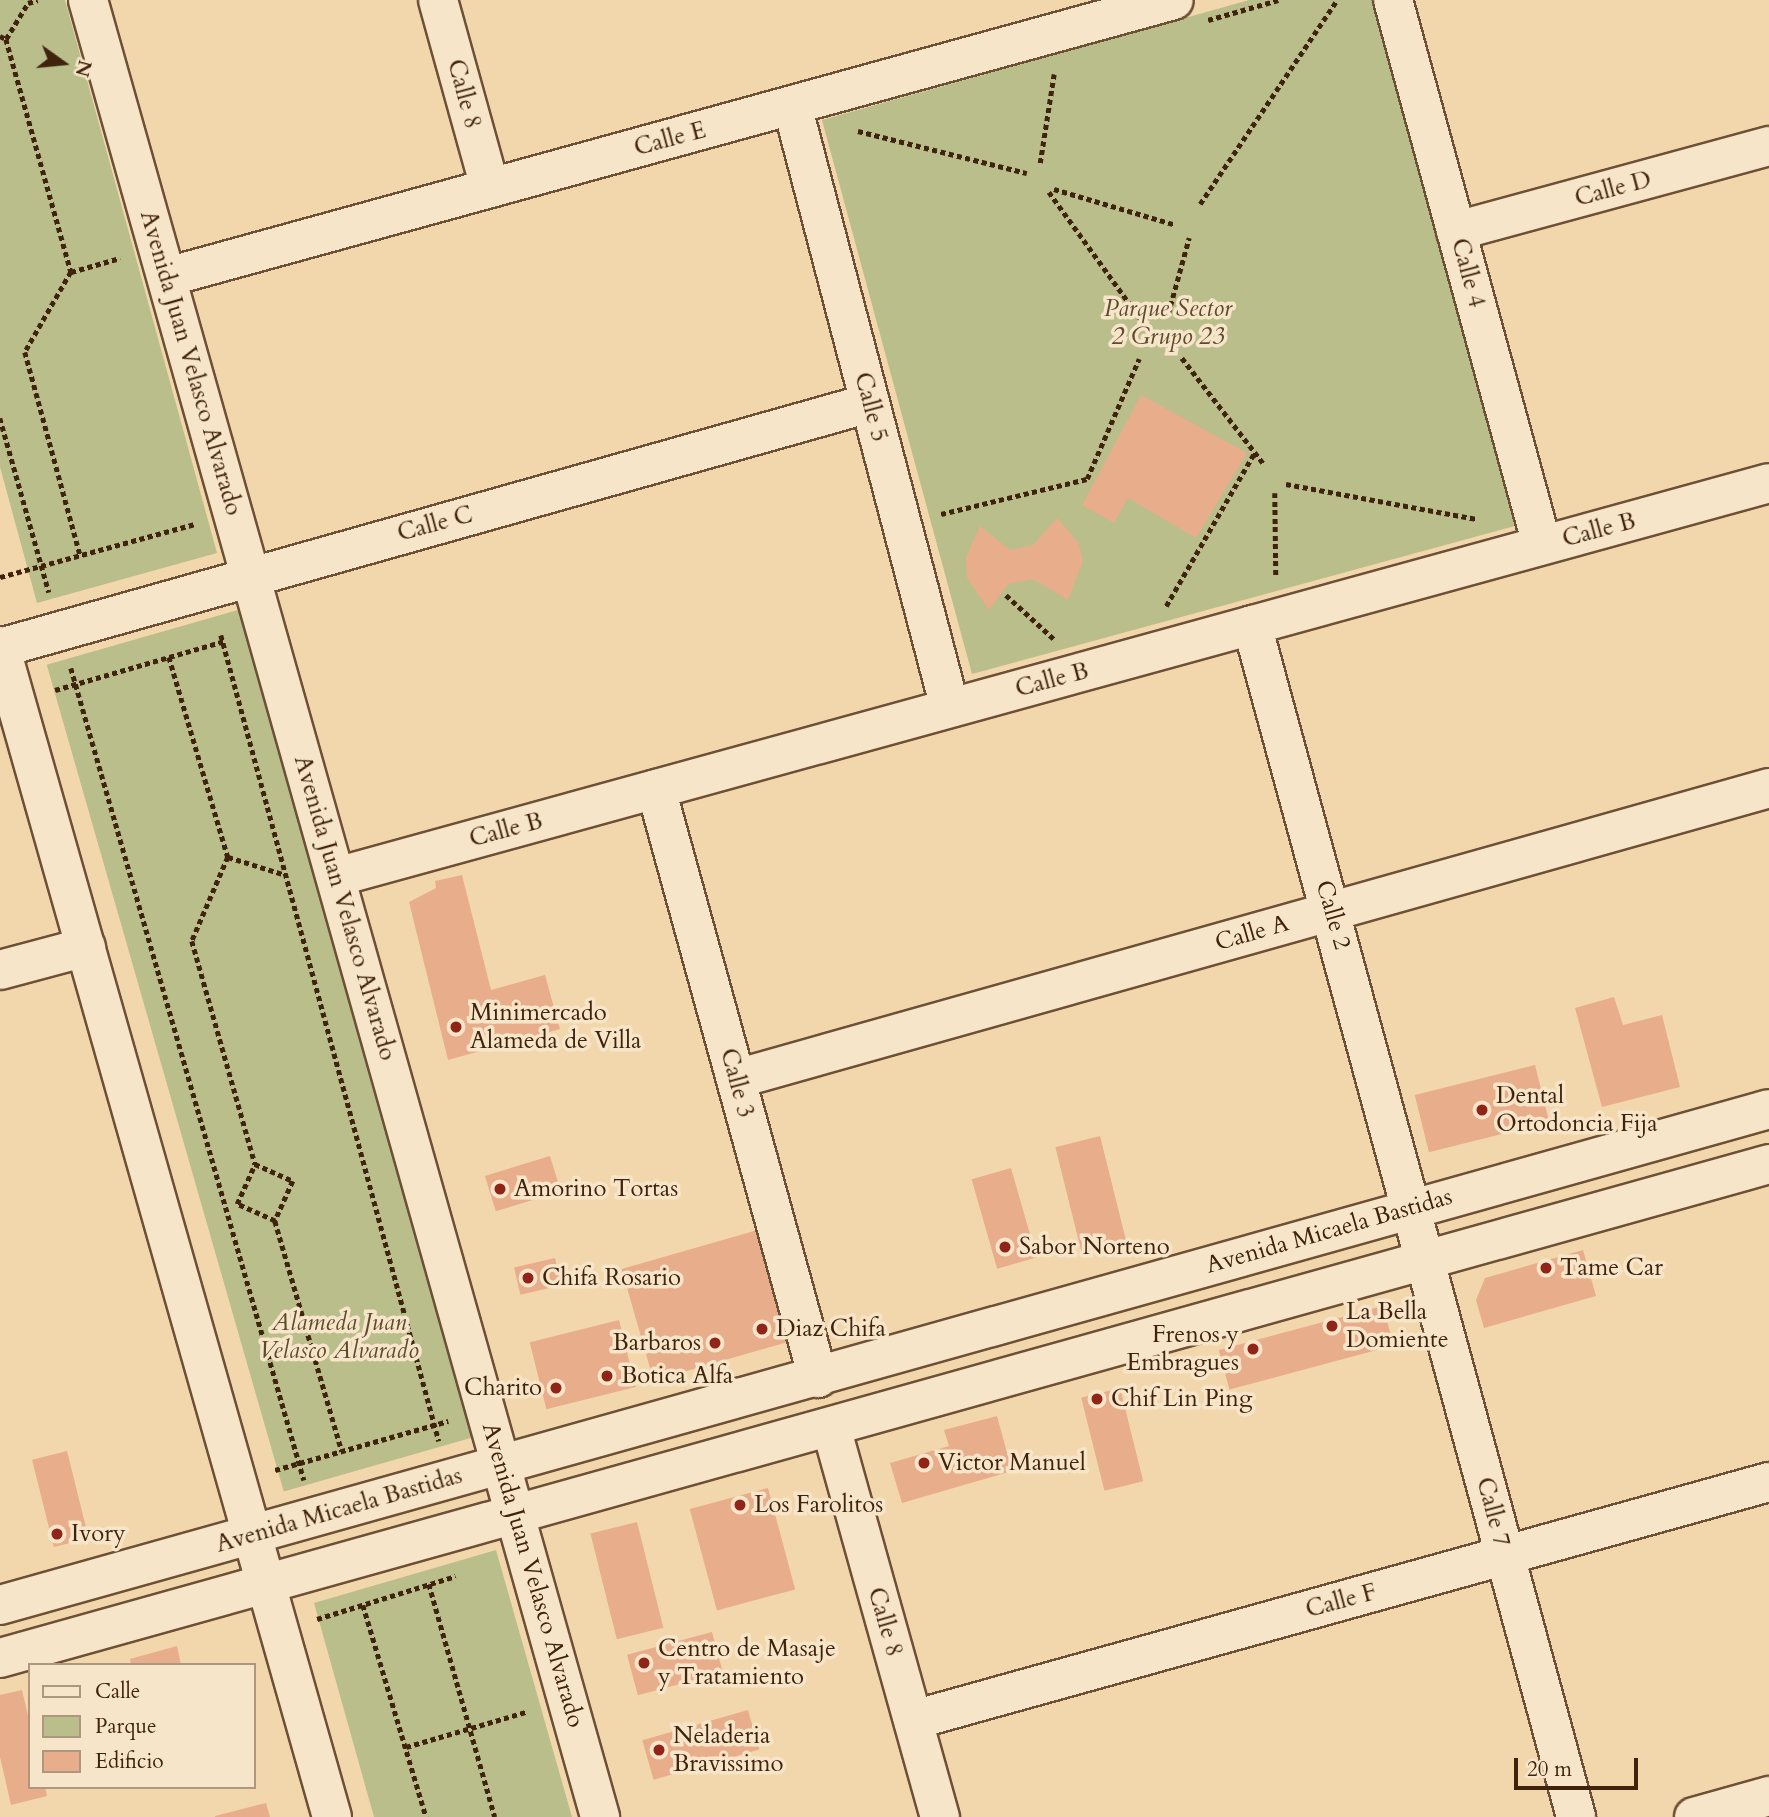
<!DOCTYPE html>
<style>
body{margin:0}
#map{position:relative;width:1769px;height:1817px;overflow:hidden;background:#f3d7ac;font-family:Cardo,serif}
div>[style]{position:absolute}
.green>*{inset:0;background:#babe8a;transform-origin:0 0}
.building>*{inset:0;background:#e8ad8b;transform-origin:0 0}
.path>*{height:4.5px;margin-top:-2.25px;transform-origin:0;background:repeating-linear-gradient(90deg,#40230d 0 5px,transparent 0 8.5px)}
.roads{filter:drop-shadow(2px 0 #6d5035) drop-shadow(-2px 0 #6d5035) drop-shadow(0 2px #6d5035) drop-shadow(0 -2px #6d5035)}
.street>*{height:38px;margin:-19px;padding:0 19px;transform-origin:19px;border-radius:19px;background:#f7e5c9}
.secondary>*{height:38px;margin:-19px;padding:0 19px;transform-origin:19px;border-radius:19px;background:#f7e5c9}
.dots>*{width:19px;height:19px;translate:-50% -50%;box-sizing:border-box;border:4px solid #f7e5c9;border-radius:50%}
span{translate:-50% -50%;white-space:nowrap;text-align:center;line-height:1.15;-webkit-text-stroke:7px #f7e5c9;paint-order:stroke}
.street-label{font-size:24px;color:#40230d}
.park-label{font-size:24px;color:#5e4a2c;font-style:italic}
.poi-label{font-size:24px;color:#40230d}
.left{translate:0 -50%;text-align:left}
.right{translate:-100% -50%;text-align:right}
.legend{position:absolute;left:28px;top:1663px;width:228px;height:126px;box-sizing:border-box;background:#f7e5c9;border:2px solid #ae977e;margin:0;padding:9px 12px;list-style:none;font-size:21px;color:#40230d}
.legend li{display:flex;align-items:center;gap:14px;height:35px}
.legend b{width:35px;border:2px solid #ae977e}
.north{position:absolute;left:28px;top:28px;width:70px;height:70px;-webkit-text-stroke:5px #f7e5c9;paint-order:stroke;rotate:105deg;font-size:19px;font-weight:700;line-height:28px;text-align:center;color:#40230d}
.north::after{content:'';display:block;margin:auto;width:24px;height:32px;background:#40230d;clip-path:polygon(50% 0,100% 100%,50% 72%,0 100%)}
.scale{position:absolute;left:1514px;top:1758px;width:124px;height:32px;box-sizing:border-box;border:4px solid #40230d;border-top:0;padding-left:9px;font-size:21px;line-height:24px;white-space:nowrap;color:#40230d;-webkit-text-stroke:5px #f7e5c9;paint-order:stroke}
</style>
<div id="map">
<div class="green">
<i style="clip-path:polygon(0 0,65px 0,217px 553px,37px 603px,0 467px)"></i>
<i style="clip-path:polygon(1249px 0,1372px 0,1515px 526px,972px 674px,822px 120px)"></i>
<i style="left:238px;top:610px;width:860px;height:199px;rotate:74deg"></i>
<i style="clip-path:polygon(496px 1550px,572px 1817px,374px 1817px,314px 1603px)"></i>
</div>
<div class="building">
<i style="clip-path:polygon(1141px 395px,1247px 453px,1196px 538px,1128px 498px,1114px 523px,1082px 505px)"></i>
<i style="clip-path:polygon(1057px 518px,1078px 542px,1083px 561px,1068px 600px,1033px 579px,1008px 584px,989px 610px,967px 578px,966px 557px,980px 526px,1010px 550px,1033px 545px)"></i>
<i style="clip-path:polygon(462px 875px,491px 990px,545px 975px,560px 1029px,448px 1060px,409px 902px,436px 888px,435px 881px)"></i>
<i style="clip-path:polygon(1614px 997px,1623px 1025px,1662px 1015px,1680px 1087px,1602px 1107px,1575px 1008px)"></i>
<i style="left:1535px;top:1065px;width:59px;height:124px;rotate:76deg"></i>
<i style="left:1100px;top:1136px;width:107px;height:46px;rotate:76deg"></i>
<i style="left:550px;top:1156px;width:37px;height:68px;rotate:73deg"></i>
<i style="left:1011px;top:1168px;width:93px;height:41px;rotate:74deg"></i>
<i style="left:761px;top:1229px;width:116px;height:145px;rotate:74deg"></i>
<i style="clip-path:polygon(1583px 1250px,1596px 1296px,1484px 1328px,1476px 1300px,1485px 1278px)"></i>
<i style="left:555px;top:1258px;width:28px;height:42px;rotate:77deg"></i>
<i style="left:1383px;top:1306px;width:41px;height:170px;rotate:75deg"></i>
<i style="left:619px;top:1320px;width:69px;height:92px;rotate:76deg"></i>
<i style="left:1120px;top:1388px;width:96px;height:40px;rotate:76deg"></i>
<i style="clip-path:polygon(997px 1416px,1012px 1471px,902px 1503px,890px 1463px,949px 1446px,944px 1430px)"></i>
<i style="left:67px;top:1451px;width:90px;height:36px;rotate:76deg"></i>
<i style="left:768px;top:1488px;width:105px;height:81px;rotate:75deg"></i>
<i style="left:637px;top:1522px;width:109px;height:48px;rotate:76deg"></i>
<i style="left:712px;top:1632px;width:42px;height:88px;rotate:75deg"></i>
<i style="clip-path:polygon(177px 1646px,181px 1665px,131px 1665px,130px 1659px)"></i>
<i style="clip-path:polygon(22px 1690px,30px 1724px,30px 1787px,45px 1787px,47px 1796px,11px 1805px,0 1757px,0 1695px)"></i>
<i style="left:748px;top:1710px;width:41px;height:110px;rotate:74deg"></i>
<i style="clip-path:polygon(266px 1803px,270px 1817px,215px 1817px,215px 1816px)"></i>
</div>
<div class="path">
<i style="left:1208px;top:20px;width:73px;rotate:-15.9deg"></i>
<i style="left:0;top:36px;width:7px;rotate:27deg"></i>
<i style="left:6px;top:39px;width:42px;rotate:-58.6deg"></i>
<i style="left:28px;top:3px;width:10px;rotate:-17deg"></i>
<i style="left:6px;top:39px;width:242px;rotate:74.4deg"></i>
<i style="left:71px;top:272px;width:92px;rotate:119.9deg"></i>
<i style="left:25px;top:352px;width:210px;rotate:74.8deg"></i>
<i style="left:858px;top:131px;width:174px;rotate:14deg"></i>
<i style="left:1040px;top:163px;width:90px;rotate:-81.1deg"></i>
<i style="left:1054px;top:189px;width:127px;rotate:16.4deg"></i>
<i style="left:1049px;top:192px;width:159px;rotate:54.2deg"></i>
<i style="left:1200px;top:204px;width:246px;rotate:-56.1deg"></i>
<i style="left:71px;top:272px;width:51px;rotate:-15.9deg"></i>
<i style="left:1168px;top:314px;width:79px;rotate:-74.6deg"></i>
<i style="left:1182px;top:358px;width:134px;rotate:52.3deg"></i>
<i style="left:0;top:418px;width:181px;rotate:74.3deg"></i>
<i style="left:1286px;top:484px;width:194px;rotate:10.4deg"></i>
<i style="left:1275px;top:493px;width:83px;rotate:89.3deg"></i>
<i style="left:941px;top:514px;width:150px;rotate:-13.5deg"></i>
<i style="left:1087px;top:479px;width:131px;rotate:-66.6deg"></i>
<i style="left:0;top:577px;width:202px;rotate:-15.2deg"></i>
<i style="left:1006px;top:595px;width:65px;rotate:42.5deg"></i>
<i style="left:1166px;top:606px;width:178px;rotate:-60deg"></i>
<i style="left:221px;top:635px;width:835px;rotate:74.87deg"></i>
<i style="left:169px;top:657px;width:209px;rotate:73.6deg"></i>
<i style="left:228px;top:857px;width:91px;rotate:113.2deg"></i>
<i style="left:192px;top:941px;width:232px;rotate:74.2deg"></i>
<i style="left:71px;top:668px;width:845px;rotate:73.99deg"></i>
<i style="left:55px;top:690px;width:177px;rotate:-16.1deg"></i>
<i style="left:228px;top:857px;width:61px;rotate:17.2deg"></i>
<i style="left:255px;top:1164px;width:42px;rotate:24.1deg"></i>
<i style="left:293px;top:1181px;width:44px;rotate:114.2deg"></i>
<i style="left:275px;top:1221px;width:42px;rotate:-155.9deg"></i>
<i style="left:237px;top:1204px;width:44px;rotate:-65.8deg"></i>
<i style="left:275px;top:1221px;width:240px;rotate:73.8deg"></i>
<i style="left:275px;top:1470px;width:180px;rotate:-15.8deg"></i>
<i style="left:429px;top:1584px;width:242px;rotate:74.2deg"></i>
<i style="left:363px;top:1605px;width:221px;rotate:73.4deg"></i>
<i style="left:317px;top:1619px;width:145px;rotate:-17.2deg"></i>
<i style="left:406px;top:1747px;width:125px;rotate:-16.3deg"></i>
</div>
<div class="roads">
<div class="street">
<i style="left:438px;top:0;width:195px;rotate:74.5deg"></i>
<i style="left:1393px;top:0;width:565px;rotate:74.71deg"></i>
<i style="left:792px;top:105px;width:623px;rotate:75.32deg"></i>
<i style="left:1456px;top:231px;width:324px;rotate:-15.2deg"></i>
<i style="left:167px;top:277px;width:1044px;rotate:-15.38deg"></i>
<i style="left:1252px;top:625px;width:1235px;rotate:74.79deg"></i>
<i style="left:0;top:648px;width:904px;rotate:-15.73deg"></i>
<i style="left:656px;top:789px;width:611px;rotate:74.62deg"></i>
<i style="left:336px;top:877px;width:1486px;rotate:-15.37deg"></i>
<i style="left:0;top:970px;width:89px;rotate:-15deg"></i>
<i style="left:736px;top:1079px;width:1073px;rotate:-15.73deg"></i>
<i style="left:831px;top:1427px;width:405px;rotate:74.4deg"></i>
<i style="left:913px;top:1720px;width:888px;rotate:-15.54deg"></i>
<i style="left:1694px;top:1817px;width:78px;rotate:-15.6deg"></i>
</div>
<div class="secondary">
<i style="left:88px;top:0;width:1888px;rotate:74.26deg"></i>
<i style="left:0;top:646px;width:1217px;rotate:74.17deg"></i>
<i style="left:0;top:1605px;width:1837px;rotate:-15.66deg"></i>
<i style="left:0;top:1658px;width:1837px;rotate:-15.6deg"></i>
</div>
</div>
<div class="dots">
<i style="left:456px;top:1027px;background:#8f2418"></i>
<i style="left:1482px;top:1110px;background:#8f2418"></i>
<i style="left:500px;top:1189px;background:#8f2418"></i>
<i style="left:1005px;top:1247px;background:#8f2418"></i>
<i style="left:1546px;top:1268px;background:#8f2418"></i>
<i style="left:528px;top:1278px;background:#8f2418"></i>
<i style="left:1332px;top:1326px;background:#8f2418"></i>
<i style="left:762px;top:1329px;background:#8f2418"></i>
<i style="left:715px;top:1343px;background:#8f2418"></i>
<i style="left:1253px;top:1349px;background:#8f2418"></i>
<i style="left:607px;top:1376px;background:#8f2418"></i>
<i style="left:556px;top:1388px;background:#8f2418"></i>
<i style="left:1097px;top:1399px;background:#8f2418"></i>
<i style="left:924px;top:1463px;background:#8f2418"></i>
<i style="left:740px;top:1505px;background:#8f2418"></i>
<i style="left:57px;top:1534px;background:#8f2418"></i>
<i style="left:644px;top:1663px;background:#8f2418"></i>
<i style="left:659px;top:1750px;background:#8f2418"></i>
</div>
<div class="street-label">
<span style="left:464px;top:94px;rotate:75deg">Calle 8</span>
<span style="left:670px;top:139px;rotate:-15deg">Calle E</span>
<span style="left:1613px;top:189px;rotate:-15deg">Calle D</span>
<span style="left:1468px;top:273px;rotate:75deg">Calle 4</span>
<span style="left:191px;top:363px;rotate:74deg">Avenida Juan Velasco Alvarado</span>
<span style="left:871px;top:407px;rotate:75deg">Calle 5</span>
<span style="left:435px;top:524px;rotate:-15deg">Calle C</span>
<span style="left:1599px;top:530px;rotate:-15deg">Calle B</span>
<span style="left:1052px;top:680px;rotate:-15deg">Calle B</span>
<span style="left:506px;top:830px;rotate:-15deg">Calle B</span>
<span style="left:345px;top:908px;rotate:74deg">Avenida Juan Velasco Alvarado</span>
<span style="left:1333px;top:915px;rotate:74deg">Calle 2</span>
<span style="left:1252px;top:933px;rotate:-16deg">Calle A</span>
<span style="left:737px;top:1083px;rotate:75deg">Calle 3</span>
<span style="left:1329px;top:1231px;rotate:-16deg">Avenida Micaela Bastidas</span>
<span style="left:339px;top:1510px;rotate:-16deg">Avenida Micaela Bastidas</span>
<span style="left:1493px;top:1512px;rotate:75deg">Calle 7</span>
<span style="left:533px;top:1575px;rotate:74deg">Avenida Juan Velasco Alvarado</span>
<span style="left:1341px;top:1601px;rotate:-15deg">Calle F</span>
<span style="left:885px;top:1622px;rotate:74deg">Calle 8</span>
</div>
<div class="park-label">
<span style="left:1168px;top:323px">Parque Sector<br>2 Grupo 23</span>
<span style="left:339px;top:1337px">Alameda Juan<br>Velasco Alvarado</span>
</div>
<div class="poi-label">
<span class="left" style="left:470px;top:1027px">Minimercado<br>Alameda de Villa</span>
<span class="left" style="left:1496px;top:1110px">Dental<br>Ortodoncia Fija</span>
<span class="left" style="left:514px;top:1189px">Amorino Tortas</span>
<span class="left" style="left:1019px;top:1247px">Sabor Norteno</span>
<span class="left" style="left:1560px;top:1268px">Tame Car</span>
<span class="left" style="left:542px;top:1278px">Chifa Rosario</span>
<span class="left" style="left:1346px;top:1326px">La Bella<br>Domiente</span>
<span class="left" style="left:776px;top:1329px">Diaz Chifa</span>
<span class="right" style="left:1239px;top:1349px">Frenos y<br>Embragues</span>
<span class="right" style="left:701px;top:1343px">Barbaros</span>
<span class="left" style="left:621px;top:1376px">Botica Alfa</span>
<span class="right" style="left:542px;top:1388px">Charito</span>
<span class="left" style="left:1111px;top:1399px">Chif Lin Ping</span>
<span class="left" style="left:938px;top:1463px">Victor Manuel</span>
<span class="left" style="left:754px;top:1505px">Los Farolitos</span>
<span class="left" style="left:71px;top:1534px">Ivory</span>
<span class="left" style="left:658px;top:1663px">Centro de Masaje<br>y Tratamiento</span>
<span class="left" style="left:673px;top:1750px">Neladeria<br>Bravissimo</span>
</div>
<ul class="legend">
<li><b style="height:9px;background:#f7e5c9"></b>Calle</li>
<li><b style="height:19px;background:#babe8a"></b>Parque</li>
<li><b style="height:19px;background:#e8ad8b"></b>Edificio</li>
</ul>
<div class="north">N</div>
<div class="scale">20 m</div>
</div>
